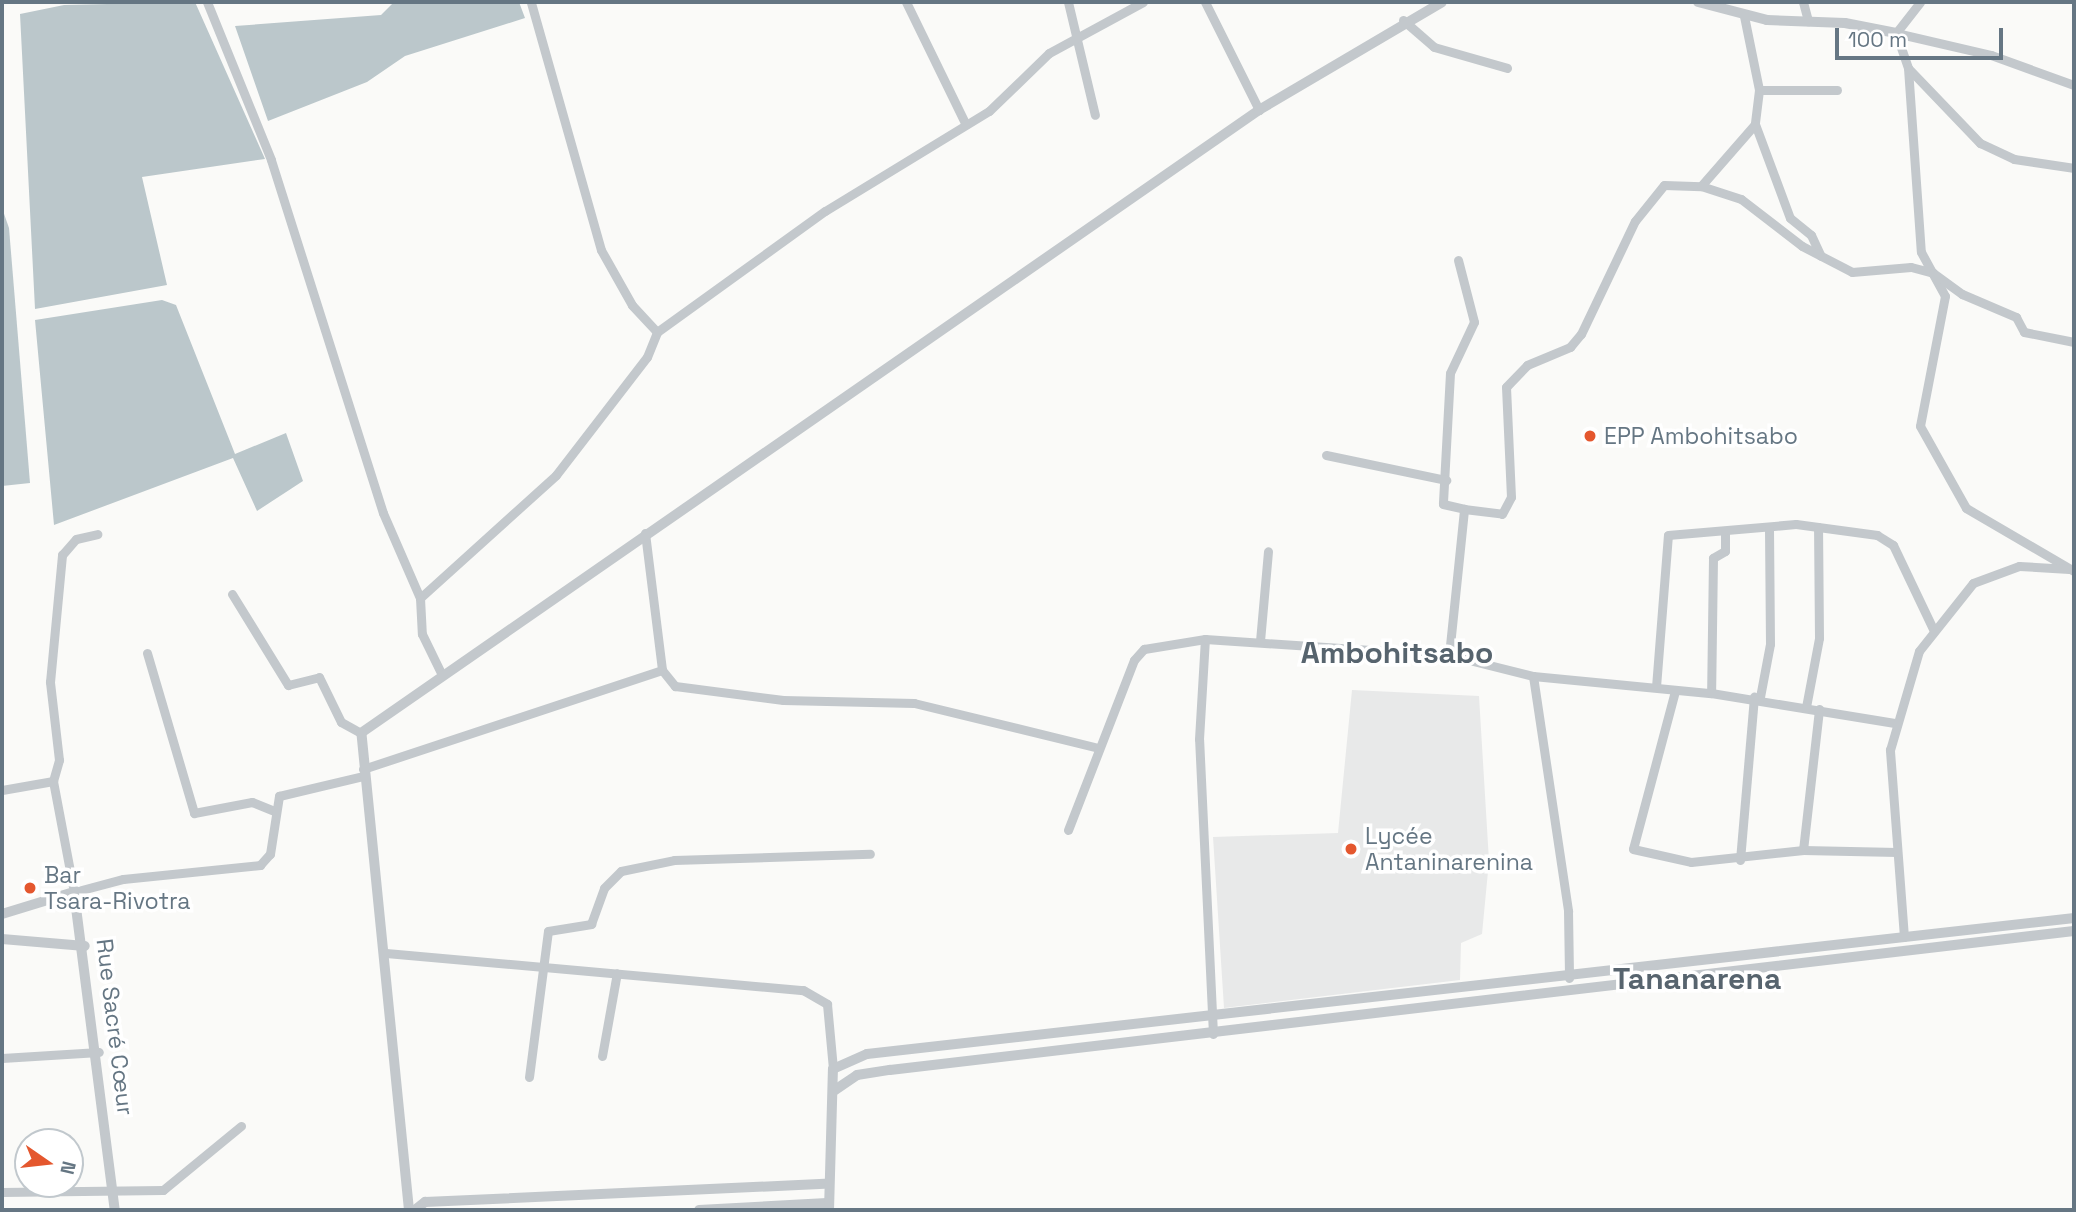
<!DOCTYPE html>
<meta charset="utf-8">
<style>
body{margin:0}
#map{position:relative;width:2076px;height:1212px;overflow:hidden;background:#fafaf8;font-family:"Space Grotesk",sans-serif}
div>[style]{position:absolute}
.built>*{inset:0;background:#e8e9e9}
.water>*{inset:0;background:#bbc7cb}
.minor>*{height:9px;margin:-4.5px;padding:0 4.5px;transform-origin:4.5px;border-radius:4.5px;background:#c3c8cc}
.tertiary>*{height:10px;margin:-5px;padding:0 5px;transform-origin:5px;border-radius:5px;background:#c3c8cc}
.dots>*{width:19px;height:19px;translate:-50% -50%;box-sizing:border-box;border:4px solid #fff;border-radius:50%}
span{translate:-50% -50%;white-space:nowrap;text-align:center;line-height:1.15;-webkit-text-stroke:7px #fff;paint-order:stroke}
.poi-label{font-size:23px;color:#657683}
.left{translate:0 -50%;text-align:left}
.street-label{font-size:23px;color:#657683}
.district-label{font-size:30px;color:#57646e;font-weight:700}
.frame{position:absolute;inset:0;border:4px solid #657683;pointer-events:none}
.north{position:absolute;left:14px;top:1128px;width:70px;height:70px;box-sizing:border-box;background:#fff;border:2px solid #c1c8cd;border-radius:50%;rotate:104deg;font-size:19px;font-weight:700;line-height:28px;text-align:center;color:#657683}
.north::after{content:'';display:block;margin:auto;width:24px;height:32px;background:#e4572e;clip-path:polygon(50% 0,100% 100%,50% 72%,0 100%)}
.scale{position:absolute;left:1835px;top:28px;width:168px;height:32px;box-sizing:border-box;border:4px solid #657683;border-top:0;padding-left:9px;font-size:21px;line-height:24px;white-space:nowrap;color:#657683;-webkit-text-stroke:5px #fff;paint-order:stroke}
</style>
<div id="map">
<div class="built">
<i style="clip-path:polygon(1352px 690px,1479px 696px,1489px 861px,1482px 934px,1461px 943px,1460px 980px,1224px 1008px,1213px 837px,1338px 833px)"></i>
</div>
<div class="water">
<i style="clip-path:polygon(195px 2px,265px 159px,142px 177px,167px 285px,35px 309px,20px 14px,64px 5px)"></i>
<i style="clip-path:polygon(394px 2px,519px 2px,525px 18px,405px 56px,367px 82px,268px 121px,235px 26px,381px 15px)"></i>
<i style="clip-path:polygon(2px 208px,9px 228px,30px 483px,2px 486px)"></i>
<i style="clip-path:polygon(162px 300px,176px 305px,235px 454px,286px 433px,303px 481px,257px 511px,233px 458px,54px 525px,35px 320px)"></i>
</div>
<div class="minor">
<i style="left:207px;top:2px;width:170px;rotate:67.9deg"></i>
<i style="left:271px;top:160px;width:370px;rotate:72.4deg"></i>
<i style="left:383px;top:513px;width:93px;rotate:66.5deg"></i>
<i style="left:420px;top:598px;width:36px;rotate:87deg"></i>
<i style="left:422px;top:634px;width:43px;rotate:64deg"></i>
<i style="left:906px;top:2px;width:135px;rotate:64deg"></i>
<i style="left:1068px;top:2px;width:116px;rotate:76.6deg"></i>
<i style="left:1205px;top:2px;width:121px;rotate:63.4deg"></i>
<i style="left:1803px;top:2px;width:20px;rotate:75deg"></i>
<i style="left:1744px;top:16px;width:76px;rotate:78.5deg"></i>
<i style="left:1759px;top:90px;width:34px;rotate:97deg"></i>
<i style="left:1755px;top:124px;width:100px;rotate:69.6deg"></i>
<i style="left:1790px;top:218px;width:27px;rotate:39deg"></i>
<i style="left:1811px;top:235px;width:23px;rotate:65deg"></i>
<i style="left:1403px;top:20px;width:41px;rotate:41.1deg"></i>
<i style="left:1434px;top:47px;width:76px;rotate:16deg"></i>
<i style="left:1896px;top:33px;width:37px;rotate:71deg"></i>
<i style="left:1908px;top:68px;width:184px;rotate:86deg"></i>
<i style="left:1921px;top:252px;width:50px;rotate:61.4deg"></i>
<i style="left:1945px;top:296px;width:132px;rotate:100.9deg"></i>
<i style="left:1920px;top:426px;width:94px;rotate:60.7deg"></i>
<i style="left:1966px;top:508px;width:125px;rotate:30.3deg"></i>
<i style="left:1896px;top:33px;width:98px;rotate:13deg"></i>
<i style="left:1991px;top:55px;width:88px;rotate:19.9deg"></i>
<i style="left:1896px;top:33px;width:39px;rotate:-52deg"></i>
<i style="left:1909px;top:69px;width:103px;rotate:46.2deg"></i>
<i style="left:1980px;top:143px;width:38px;rotate:25deg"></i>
<i style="left:2014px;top:159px;width:61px;rotate:8.5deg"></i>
<i style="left:1759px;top:90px;width:78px"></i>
<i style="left:1701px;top:186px;width:82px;rotate:-48.9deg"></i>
<i style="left:1458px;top:260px;width:64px;rotate:75.5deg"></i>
<i style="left:1474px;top:322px;width:56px;rotate:115.2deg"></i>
<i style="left:1450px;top:373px;width:131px;rotate:93.1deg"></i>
<i style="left:1443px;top:504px;width:22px;rotate:13deg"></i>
<i style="left:657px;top:332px;width:207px;rotate:-35.8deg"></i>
<i style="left:825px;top:211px;width:192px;rotate:-31.4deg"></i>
<i style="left:989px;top:111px;width:83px;rotate:-44deg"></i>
<i style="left:1049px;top:53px;width:107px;rotate:-28.5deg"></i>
<i style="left:1326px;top:455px;width:123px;rotate:11.8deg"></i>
<i style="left:1725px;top:532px;width:19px;rotate:90deg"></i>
<i style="left:1725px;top:551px;width:14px;rotate:150deg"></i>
<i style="left:1713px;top:558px;width:135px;rotate:90.8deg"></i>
<i style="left:1711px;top:693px;width:186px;rotate:9.3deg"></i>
<i style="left:645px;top:533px;width:138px;rotate:82.9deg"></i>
<i style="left:662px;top:670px;width:21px;rotate:51deg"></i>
<i style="left:675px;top:686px;width:109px;rotate:7.4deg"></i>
<i style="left:783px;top:700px;width:131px;rotate:1.3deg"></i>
<i style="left:914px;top:703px;width:190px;rotate:13.7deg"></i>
<i style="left:232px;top:594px;width:107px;rotate:58.4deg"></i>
<i style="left:288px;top:685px;width:32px;rotate:-14deg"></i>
<i style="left:319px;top:677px;width:50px;rotate:63.9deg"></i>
<i style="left:341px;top:722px;width:23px;rotate:29deg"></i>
<i style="left:420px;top:598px;width:183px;rotate:-42.1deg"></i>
<i style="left:556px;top:475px;width:149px;rotate:-52.4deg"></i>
<i style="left:647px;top:357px;width:27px;rotate:-68deg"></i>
<i style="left:657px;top:332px;width:37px;rotate:-133deg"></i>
<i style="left:632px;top:305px;width:63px;rotate:-119.4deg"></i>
<i style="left:601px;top:250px;width:258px;rotate:-105.8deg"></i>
<i style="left:1260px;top:641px;width:90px;rotate:-84.9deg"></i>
<i style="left:147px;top:653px;width:167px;rotate:73.6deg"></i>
<i style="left:194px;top:813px;width:59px;rotate:-10.7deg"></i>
<i style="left:252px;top:802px;width:22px;rotate:22deg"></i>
<i style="left:1449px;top:655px;width:147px;rotate:-84.1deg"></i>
<i style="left:1464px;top:509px;width:38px;rotate:7deg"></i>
<i style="left:1502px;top:514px;width:19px;rotate:-62deg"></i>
<i style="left:1511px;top:497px;width:110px;rotate:-92.6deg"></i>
<i style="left:1506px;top:387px;width:30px;rotate:-46deg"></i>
<i style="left:1527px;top:365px;width:47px;rotate:-22.7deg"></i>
<i style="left:1570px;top:347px;width:17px;rotate:-50deg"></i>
<i style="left:1581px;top:334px;width:125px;rotate:-64.5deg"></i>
<i style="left:1635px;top:221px;width:46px;rotate:-51.1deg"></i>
<i style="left:1664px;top:185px;width:37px;rotate:2deg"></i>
<i style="left:1701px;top:186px;width:42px;rotate:18deg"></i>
<i style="left:1741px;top:199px;width:77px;rotate:37.6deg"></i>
<i style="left:1802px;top:246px;width:56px;rotate:27.5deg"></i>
<i style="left:1852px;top:272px;width:59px;rotate:-4.8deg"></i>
<i style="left:1911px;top:267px;width:23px;rotate:15deg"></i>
<i style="left:1933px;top:273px;width:36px;rotate:36deg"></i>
<i style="left:1962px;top:294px;width:59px;rotate:23.1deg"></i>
<i style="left:2016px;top:317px;width:17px;rotate:62deg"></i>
<i style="left:2024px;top:332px;width:51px;rotate:11.3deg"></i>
<i style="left:1533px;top:676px;width:238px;rotate:81.5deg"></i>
<i style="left:1568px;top:911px;width:67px;rotate:89.1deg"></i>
<i style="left:1656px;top:687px;width:152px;rotate:-85.5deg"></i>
<i style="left:1668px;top:535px;width:128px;rotate:-4.9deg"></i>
<i style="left:1796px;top:524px;width:82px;rotate:7.7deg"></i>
<i style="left:1877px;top:535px;width:19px;rotate:32deg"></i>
<i style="left:1893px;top:545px;width:93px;rotate:64.5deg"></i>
<i style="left:1675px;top:691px;width:163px;rotate:104.9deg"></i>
<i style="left:1633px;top:849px;width:59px;rotate:12.6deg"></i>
<i style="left:1691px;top:862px;width:113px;rotate:-6.1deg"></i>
<i style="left:1803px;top:850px;width:94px;rotate:1.2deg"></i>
<i style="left:1760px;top:697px;width:54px;rotate:-79.3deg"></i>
<i style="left:1770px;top:644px;width:115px;rotate:-90.5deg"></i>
<i style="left:1806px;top:707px;width:70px;rotate:-79.3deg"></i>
<i style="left:1819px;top:638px;width:111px;rotate:-90.5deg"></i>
<i style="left:363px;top:769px;width:315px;rotate:-18.3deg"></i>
<i style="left:53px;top:781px;width:113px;rotate:79.3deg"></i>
<i style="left:74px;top:892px;width:51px;rotate:-14.9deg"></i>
<i style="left:123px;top:879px;width:138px;rotate:-5.8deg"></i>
<i style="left:260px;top:865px;width:15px;rotate:-48deg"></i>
<i style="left:270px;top:854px;width:59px;rotate:-81.2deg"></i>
<i style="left:279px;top:796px;width:86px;rotate:-13.4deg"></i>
<i style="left:2px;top:790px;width:52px;rotate:-10deg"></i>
<i style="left:53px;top:781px;width:22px;rotate:-74deg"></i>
<i style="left:59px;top:760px;width:79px;rotate:-96.6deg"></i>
<i style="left:50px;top:682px;width:128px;rotate:-84.6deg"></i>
<i style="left:62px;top:555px;width:21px;rotate:-49deg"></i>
<i style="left:76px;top:539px;width:22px;rotate:-13deg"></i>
<i style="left:1068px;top:830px;width:182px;rotate:-68.8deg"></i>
<i style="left:1134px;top:660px;width:15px;rotate:-48deg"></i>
<i style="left:1144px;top:649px;width:62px;rotate:-9.3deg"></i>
<i style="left:1803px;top:850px;width:142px;rotate:-83.5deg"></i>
<i style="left:1740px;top:860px;width:164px;rotate:-85.1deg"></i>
<i style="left:1904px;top:937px;width:188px;rotate:-94.3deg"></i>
<i style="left:1890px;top:750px;width:103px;rotate:-73.7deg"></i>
<i style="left:1919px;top:651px;width:87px;rotate:-51.5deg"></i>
<i style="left:1973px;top:583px;width:49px;rotate:-20.3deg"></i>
<i style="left:2019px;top:566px;width:50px;rotate:3.4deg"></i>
<i style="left:386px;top:953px;width:419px;rotate:5.1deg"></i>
<i style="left:803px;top:990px;width:28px;rotate:30deg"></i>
<i style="left:827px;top:1004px;width:65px;rotate:84.7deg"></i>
<i style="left:1213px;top:1034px;width:295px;rotate:-92.7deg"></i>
<i style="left:1199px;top:739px;width:100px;rotate:-86.6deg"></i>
<i style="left:1205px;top:639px;width:245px;rotate:3.8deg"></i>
<i style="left:1449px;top:655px;width:87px;rotate:14deg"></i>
<i style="left:1533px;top:676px;width:179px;rotate:5.5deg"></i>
<i style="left:602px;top:1056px;width:84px;rotate:-79.8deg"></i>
<i style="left:2px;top:1058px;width:97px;rotate:-3.5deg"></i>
<i style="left:529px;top:1077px;width:147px;rotate:-82.6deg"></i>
<i style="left:548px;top:931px;width:44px;rotate:-9.2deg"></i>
<i style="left:591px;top:924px;width:38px;rotate:-70deg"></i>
<i style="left:604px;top:888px;width:24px;rotate:-45deg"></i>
<i style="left:621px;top:871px;width:54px;rotate:-11.7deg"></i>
<i style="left:674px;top:860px;width:196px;rotate:-1.8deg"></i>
<i style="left:2px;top:1192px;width:161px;rotate:-0.7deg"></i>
<i style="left:163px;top:1190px;width:101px;rotate:-39.4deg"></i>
</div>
<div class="tertiary">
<i style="left:1698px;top:2px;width:71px;rotate:14.6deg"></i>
<i style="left:1767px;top:20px;width:78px;rotate:2.2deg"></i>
<i style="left:1845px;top:23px;width:52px;rotate:11.1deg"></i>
<i style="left:2px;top:914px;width:75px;rotate:-17deg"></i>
<i style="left:74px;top:892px;width:321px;rotate:82.7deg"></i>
<i style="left:2px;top:939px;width:83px;rotate:4.8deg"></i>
<i style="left:835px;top:1090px;width:27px;rotate:-34deg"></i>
<i style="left:857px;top:1075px;width:33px;rotate:-9deg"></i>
<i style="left:890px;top:1070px;width:1192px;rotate:-6.7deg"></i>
<i style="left:409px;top:1210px;width:479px;rotate:-95.7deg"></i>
<i style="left:361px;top:733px;width:1093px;rotate:-34.75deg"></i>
<i style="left:1259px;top:110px;width:212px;rotate:-30.5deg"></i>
<i style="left:415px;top:1210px;width:13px;rotate:-39deg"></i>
<i style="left:425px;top:1202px;width:400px;rotate:-2.6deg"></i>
<i style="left:699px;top:1210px;width:128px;rotate:-3.1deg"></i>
<i style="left:829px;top:1210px;width:141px;rotate:-88.4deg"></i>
<i style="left:833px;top:1069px;width:37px;rotate:-24deg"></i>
<i style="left:867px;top:1054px;width:1215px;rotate:-6.43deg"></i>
</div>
<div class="dots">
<i style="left:1590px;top:436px;background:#e4572e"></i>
<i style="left:1351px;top:849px;background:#e4572e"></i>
<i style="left:30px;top:888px;background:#e4572e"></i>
</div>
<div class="poi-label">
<span class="left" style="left:1604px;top:436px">EPP Ambohitsabo</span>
<span class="left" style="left:1365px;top:849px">Lycée<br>Antaninarenina</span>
<span class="left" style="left:44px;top:888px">Bar<br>Tsara-Rivotra</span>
</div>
<div class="street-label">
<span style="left:115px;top:1027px;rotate:83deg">Rue Sacré Cœur</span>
</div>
<div class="district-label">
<span style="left:1397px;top:653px">Ambohitsabo</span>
<span style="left:1697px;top:979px">Tananarena</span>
</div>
<div class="frame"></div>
<div class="north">N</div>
<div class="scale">100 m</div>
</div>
